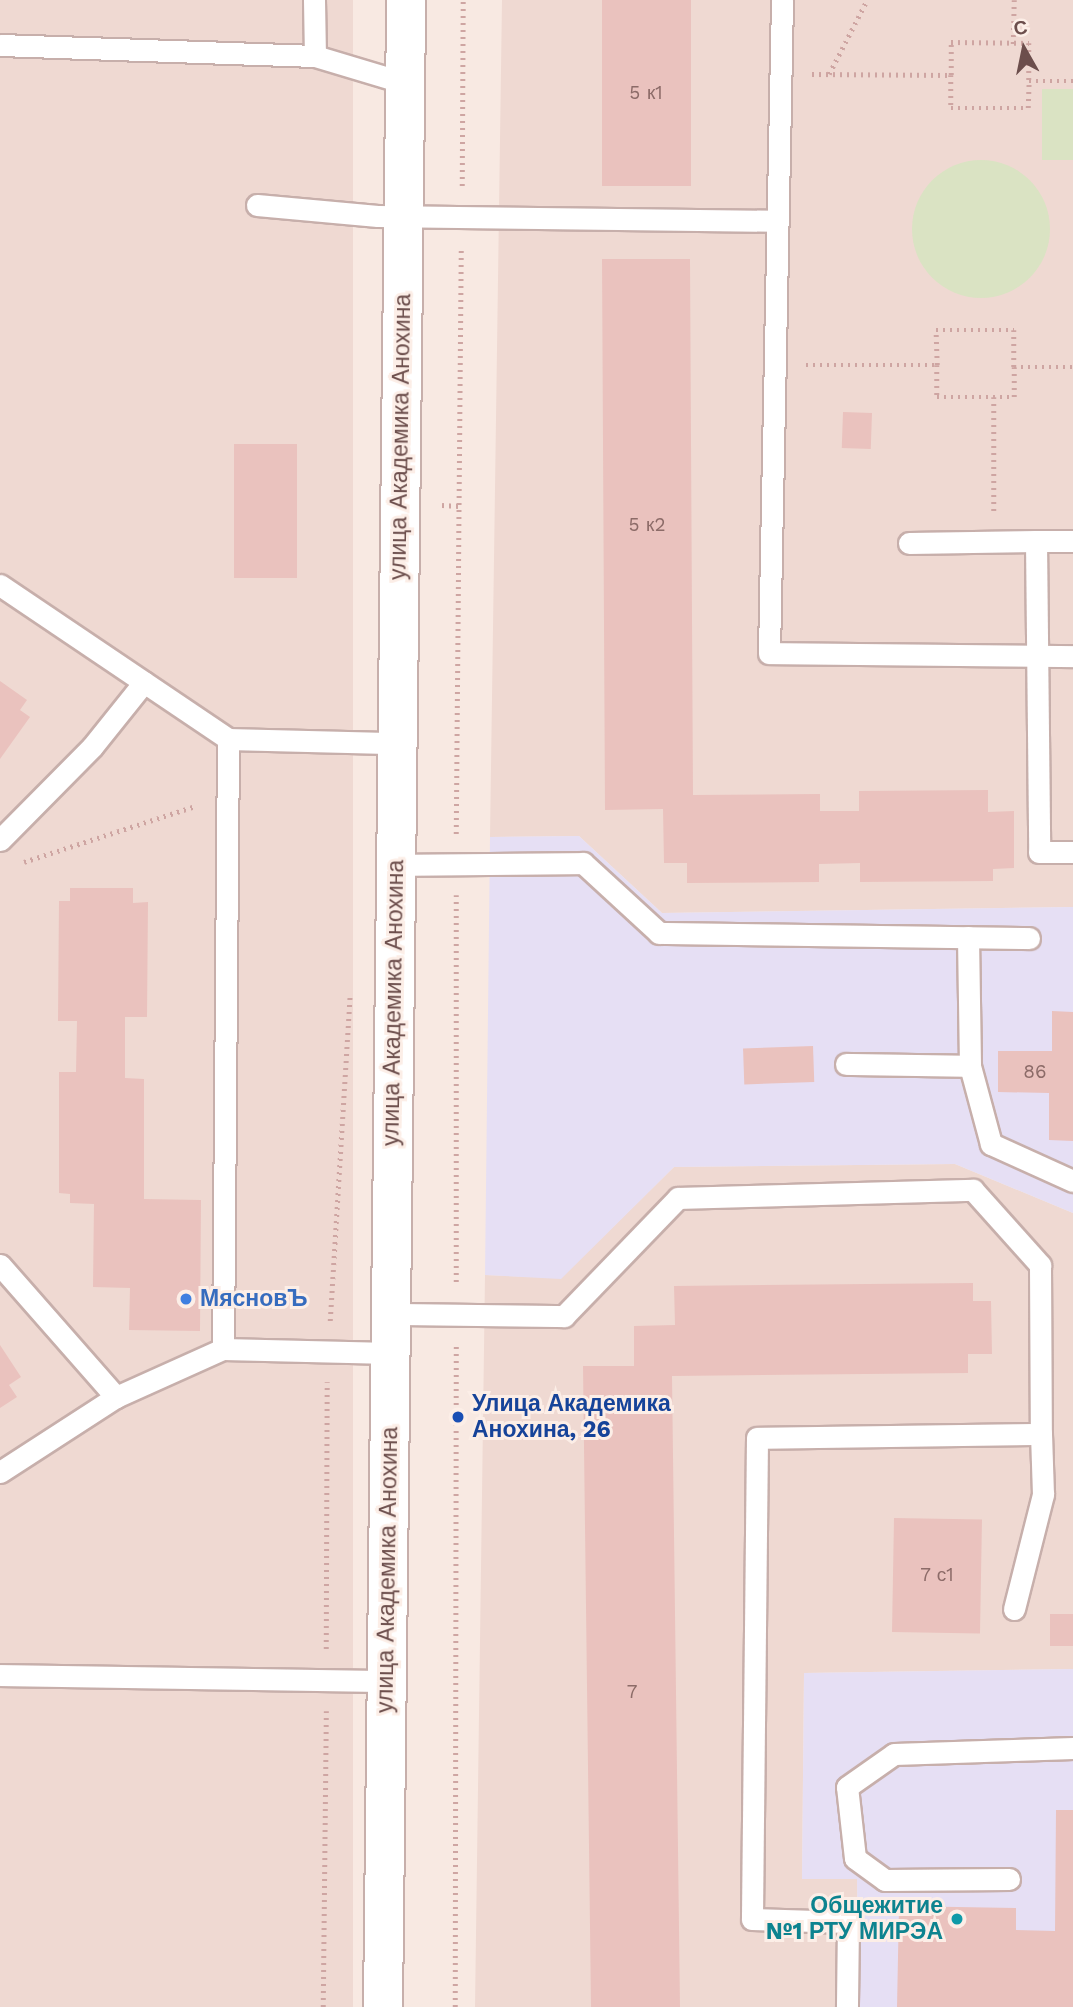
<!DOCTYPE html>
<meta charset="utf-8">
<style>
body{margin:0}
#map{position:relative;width:1073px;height:2007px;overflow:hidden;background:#f8e9e2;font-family:"Work Sans",sans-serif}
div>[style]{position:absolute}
.residential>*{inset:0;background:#efd9d2;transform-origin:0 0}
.education>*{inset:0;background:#e6dff4}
.green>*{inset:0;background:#dae3c3;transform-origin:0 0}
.round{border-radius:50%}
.building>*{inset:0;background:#eac2be;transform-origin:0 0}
.path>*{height:4.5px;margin-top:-2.25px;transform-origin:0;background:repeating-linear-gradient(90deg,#cea5a2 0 2px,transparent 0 7px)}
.roads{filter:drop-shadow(2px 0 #c7afab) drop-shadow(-2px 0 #c7afab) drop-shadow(0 2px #c7afab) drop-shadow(0 -2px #c7afab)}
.lane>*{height:21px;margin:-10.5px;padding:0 10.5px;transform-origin:10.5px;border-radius:10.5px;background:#fff}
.secondary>*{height:38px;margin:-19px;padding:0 19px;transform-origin:19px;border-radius:19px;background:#fff}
.dots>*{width:19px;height:19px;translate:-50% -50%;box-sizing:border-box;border:4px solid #fceee7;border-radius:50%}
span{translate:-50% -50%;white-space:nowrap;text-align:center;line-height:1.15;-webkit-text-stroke:6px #fceee7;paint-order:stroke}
.number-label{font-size:19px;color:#8c6b68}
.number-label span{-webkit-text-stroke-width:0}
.street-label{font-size:23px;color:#6c4e4c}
.shop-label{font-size:23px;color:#366cbe;font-weight:700}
.left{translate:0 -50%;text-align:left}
.transit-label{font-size:23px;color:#164399;font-weight:700}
.culture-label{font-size:23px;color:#0d838f;font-weight:700}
.right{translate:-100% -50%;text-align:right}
.north{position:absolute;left:989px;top:14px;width:70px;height:70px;-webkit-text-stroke:5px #fceee7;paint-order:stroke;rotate:351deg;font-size:19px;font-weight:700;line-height:28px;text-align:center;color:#6c4e4c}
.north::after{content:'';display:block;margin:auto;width:24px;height:32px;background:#6c4e4c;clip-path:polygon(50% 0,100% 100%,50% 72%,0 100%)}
</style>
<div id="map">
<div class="residential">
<i style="left:0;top:0;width:353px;height:2007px"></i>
<i style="clip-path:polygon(502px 0,1073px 0,1073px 907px,662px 913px,579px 836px,490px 837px)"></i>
<i style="clip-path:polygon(955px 1164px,1073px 1213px,1073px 1669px,804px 1673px,802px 1879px,857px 1879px,859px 2007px,475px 2007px,485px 1275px,561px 1278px,674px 1167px)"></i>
</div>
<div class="education">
<i style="clip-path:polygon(579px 836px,662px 913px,1073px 907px,1073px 1213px,955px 1164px,674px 1167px,561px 1279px,485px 1275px,490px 837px)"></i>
<i style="clip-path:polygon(1073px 1669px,1073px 2007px,859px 2007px,857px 1879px,802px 1879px,804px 1673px)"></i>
</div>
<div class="green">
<i style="left:1042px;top:89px;width:31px;height:71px"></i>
<i class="round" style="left:912px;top:160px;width:138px;height:138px"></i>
</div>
<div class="building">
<i style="left:602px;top:0;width:89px;height:186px"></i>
<i style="clip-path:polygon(602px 259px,690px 259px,693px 795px,820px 794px,820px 811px,859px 811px,859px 791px,988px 790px,988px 812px,1014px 811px,1014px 868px,993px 869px,993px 881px,860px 882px,860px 863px,819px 864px,819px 882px,687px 883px,687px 863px,664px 863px,663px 809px,605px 810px)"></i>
<i style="left:872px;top:413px;width:36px;height:29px;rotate:92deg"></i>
<i style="left:234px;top:444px;width:63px;height:134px"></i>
<i style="clip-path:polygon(0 681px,27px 700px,20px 710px,30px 717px,0 759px)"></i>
<i style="clip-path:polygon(70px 888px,133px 888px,133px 903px,148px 902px,147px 1017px,125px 1017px,125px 1078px,144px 1079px,144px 1199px,201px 1200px,200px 1331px,129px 1330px,130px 1288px,93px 1287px,94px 1204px,70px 1203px,70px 1194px,59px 1193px,59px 1072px,76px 1072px,77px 1021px,58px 1021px,59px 901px,70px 901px)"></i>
<i style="clip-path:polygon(1052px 1011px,1073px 1012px,1073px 1141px,1049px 1140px,1049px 1093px,998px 1092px,998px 1051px,1052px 1051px)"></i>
<i style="left:813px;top:1046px;width:36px;height:70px;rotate:88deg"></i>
<i style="clip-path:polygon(973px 1283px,973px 1301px,991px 1301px,992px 1354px,968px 1354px,968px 1373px,672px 1376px,680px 2007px,591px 2007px,583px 1366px,634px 1366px,634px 1326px,675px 1325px,674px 1286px)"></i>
<i style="clip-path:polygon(0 1345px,21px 1377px,9px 1385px,17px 1397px,0 1408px)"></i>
<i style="left:894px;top:1518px;width:88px;height:114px;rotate:1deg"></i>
<i style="left:1050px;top:1614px;width:23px;height:32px"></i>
<i style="clip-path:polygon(1056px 1810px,1073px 1810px,1073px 2007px,897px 2007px,899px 1906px,1016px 1908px,1016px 1930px,1055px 1931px)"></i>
</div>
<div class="path">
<i style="left:1013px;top:44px;width:44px;rotate:-88.7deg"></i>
<i style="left:812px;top:74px;width:139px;rotate:0.4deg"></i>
<i style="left:951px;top:75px;width:33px;rotate:-90deg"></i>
<i style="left:951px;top:42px;width:78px;rotate:0.7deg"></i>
<i style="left:1029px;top:43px;width:38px;rotate:90deg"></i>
<i style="left:1029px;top:81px;width:44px"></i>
<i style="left:829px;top:74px;width:83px;rotate:-62.8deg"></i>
<i style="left:951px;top:75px;width:33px;rotate:90deg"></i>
<i style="left:951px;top:108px;width:77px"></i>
<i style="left:1028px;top:108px;width:27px;rotate:-88deg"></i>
<i style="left:462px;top:186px;width:186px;rotate:-89.7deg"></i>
<i style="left:806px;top:365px;width:131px"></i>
<i style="left:937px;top:365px;width:35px;rotate:-92deg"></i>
<i style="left:936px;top:330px;width:78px"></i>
<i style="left:1014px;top:330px;width:37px;rotate:90deg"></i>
<i style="left:1014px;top:367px;width:59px"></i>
<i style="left:937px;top:365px;width:32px;rotate:90deg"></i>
<i style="left:937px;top:397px;width:77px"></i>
<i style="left:1014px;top:397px;width:30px;rotate:-90deg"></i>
<i style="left:994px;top:397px;width:115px;rotate:90deg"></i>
<i style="left:442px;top:505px;width:17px;rotate:3deg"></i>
<i style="left:456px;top:834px;width:587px;rotate:-89.51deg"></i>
<i style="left:24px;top:862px;width:180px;rotate:-18.1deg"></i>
<i style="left:456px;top:1282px;width:387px;rotate:-90deg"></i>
<i style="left:330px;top:1321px;width:328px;rotate:-86.5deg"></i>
<i style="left:326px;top:1649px;width:267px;rotate:-89.8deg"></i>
<i style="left:323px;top:2007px;width:296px;rotate:-89.4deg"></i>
<i style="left:455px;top:2007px;width:661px;rotate:-89.91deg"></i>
</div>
<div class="roads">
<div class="lane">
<i style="left:314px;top:0;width:56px;rotate:89deg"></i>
<i style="left:315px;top:56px;width:94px;rotate:16.7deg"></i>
<i style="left:782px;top:0;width:653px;rotate:91.14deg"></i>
<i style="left:769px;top:653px;width:304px;rotate:0.6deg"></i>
<i style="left:0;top:45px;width:315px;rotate:2deg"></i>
<i style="left:257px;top:205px;width:121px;rotate:5.2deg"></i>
<i style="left:378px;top:216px;width:397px;rotate:0.7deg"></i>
<i style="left:1036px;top:541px;width:37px"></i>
<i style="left:909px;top:543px;width:127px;rotate:-0.9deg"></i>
<i style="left:1036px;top:541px;width:311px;rotate:89.4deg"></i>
<i style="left:1039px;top:852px;width:34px"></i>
<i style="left:0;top:585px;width:275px;rotate:34deg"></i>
<i style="left:228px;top:739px;width:169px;rotate:1.4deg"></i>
<i style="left:0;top:840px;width:131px;rotate:-45.3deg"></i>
<i style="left:92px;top:747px;width:83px;rotate:-51.3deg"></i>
<i style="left:396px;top:865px;width:187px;rotate:-0.6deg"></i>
<i style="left:583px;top:863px;width:103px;rotate:42.6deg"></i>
<i style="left:659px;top:933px;width:370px;rotate:0.8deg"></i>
<i style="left:968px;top:937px;width:129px;rotate:89.1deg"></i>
<i style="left:970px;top:1066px;width:81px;rotate:74.9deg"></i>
<i style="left:991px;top:1144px;width:90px;rotate:24.3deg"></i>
<i style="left:846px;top:1064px;width:124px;rotate:0.9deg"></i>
<i style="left:0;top:1265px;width:176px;rotate:48.7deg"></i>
<i style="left:391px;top:1314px;width:173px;rotate:0.7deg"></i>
<i style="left:564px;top:1316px;width:164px;rotate:-46deg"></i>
<i style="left:678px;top:1198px;width:295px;rotate:-1.6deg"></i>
<i style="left:973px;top:1190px;width:101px;rotate:48.2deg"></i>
<i style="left:1040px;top:1265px;width:169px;rotate:89.7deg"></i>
<i style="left:1041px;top:1434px;width:284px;rotate:179.2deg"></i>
<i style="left:757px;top:1438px;width:481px;rotate:90.6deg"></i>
<i style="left:752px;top:1919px;width:96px;rotate:1.8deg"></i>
<i style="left:848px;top:1922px;width:85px;rotate:90.7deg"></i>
<i style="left:223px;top:1349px;width:167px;rotate:1.4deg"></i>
<i style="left:0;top:1472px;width:138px;rotate:-32.9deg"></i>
<i style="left:116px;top:1397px;width:117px;rotate:-24.2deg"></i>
<i style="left:223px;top:1349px;width:610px;rotate:-89.53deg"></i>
<i style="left:1014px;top:1609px;width:119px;rotate:-75.8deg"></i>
<i style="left:1043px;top:1494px;width:60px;rotate:-91.9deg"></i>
<i style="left:0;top:1675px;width:386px;rotate:0.9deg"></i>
<i style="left:1009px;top:1879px;width:124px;rotate:179.5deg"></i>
<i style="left:885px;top:1880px;width:37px;rotate:-144deg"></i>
<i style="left:855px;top:1858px;width:71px;rotate:-96.4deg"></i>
<i style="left:847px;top:1787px;width:57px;rotate:-35.1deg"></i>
<i style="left:894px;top:1754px;width:179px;rotate:-1.9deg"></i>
</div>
<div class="secondary">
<i style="left:383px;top:2007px;width:2007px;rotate:-89.34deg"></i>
</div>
</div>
<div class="dots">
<i style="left:186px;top:1299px;background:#3f7fe0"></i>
<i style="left:458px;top:1417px;background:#1a4fb4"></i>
<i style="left:957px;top:1919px;background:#0f9aa8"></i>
</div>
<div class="number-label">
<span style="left:646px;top:93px">5 к1</span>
<span style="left:647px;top:525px">5 к2</span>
<span style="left:1035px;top:1072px">86</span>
<span style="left:937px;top:1575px">7 с1</span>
<span style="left:632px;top:1692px">7</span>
</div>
<div class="street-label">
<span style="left:401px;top:437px;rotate:-89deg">улица Академика Анохина</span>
<span style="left:394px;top:1003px;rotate:-89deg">улица Академика Анохина</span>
<span style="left:388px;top:1570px;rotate:-89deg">улица Академика Анохина</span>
</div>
<div class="shop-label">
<span class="left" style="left:200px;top:1299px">МясновЪ</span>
</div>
<div class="transit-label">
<span class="left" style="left:472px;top:1417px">Улица Академика<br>Анохина, 26</span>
</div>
<div class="culture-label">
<span class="right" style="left:943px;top:1919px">Общежитие<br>№1 РТУ МИРЭА</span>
</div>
<div class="north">С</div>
</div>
